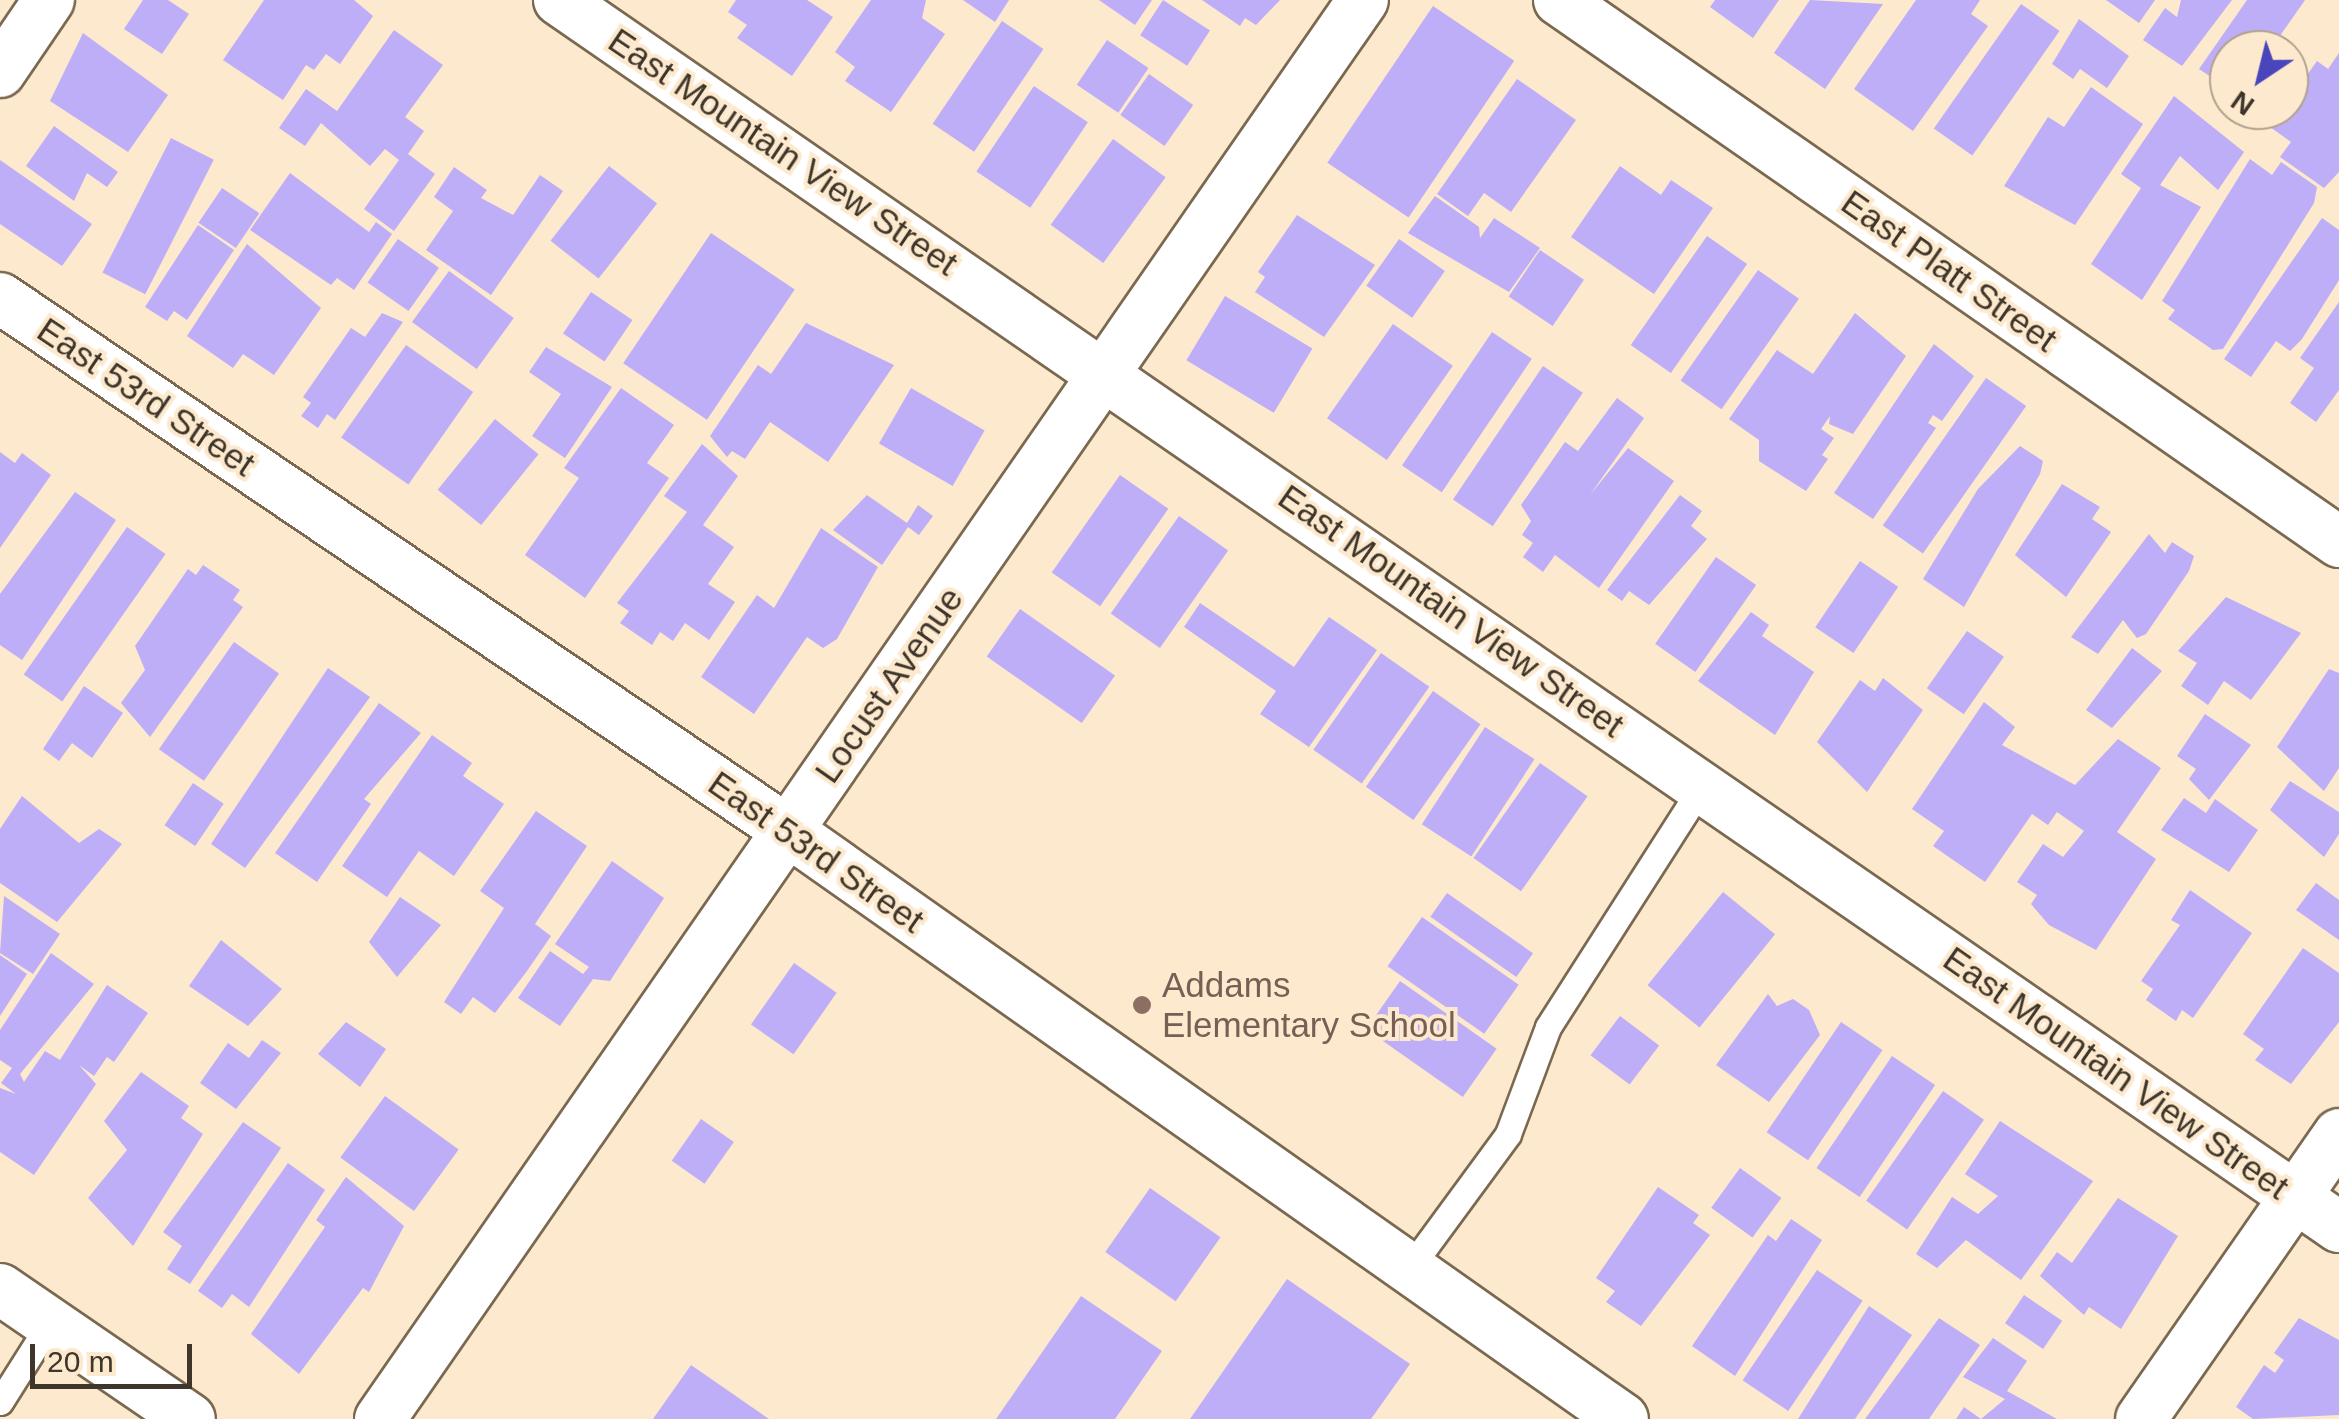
<!DOCTYPE html>
<style>
body{margin:0}
#map{position:relative;width:2339px;height:1419px;overflow:hidden;background:#fde9ce;font-family:Helvetica,sans-serif}
div>[style]{position:absolute}
.building>*{inset:0;background:#bdaef7;transform-origin:0 0}
.roads{filter:drop-shadow(2px 0 #7a6950) drop-shadow(-2px 0 #7a6950) drop-shadow(0 2px #7a6950) drop-shadow(0 -2px #7a6950)}
.service>*{height:25px;margin:-12.5px;padding:0 12.5px;transform-origin:12.5px;border-radius:12.5px;background:#fff}
.minor>*{height:50px;margin:-25px;padding:0 25px;transform-origin:25px;border-radius:25px;background:#fff}
.dots>*{width:28px;height:28px;translate:-50% -50%;box-sizing:border-box;border:5px solid #fde9ce;border-radius:50%}
span{translate:-50% -50%;white-space:nowrap;text-align:center;line-height:1.15;-webkit-text-stroke:8px #fde9ce;paint-order:stroke}
.street-label{font-size:35px;color:#3e362b}
.education-label{font-size:35px;color:#785e54}
.left{translate:0 -50%;text-align:left}
.north{position:absolute;left:2209px;top:30px;width:100px;height:100px;box-sizing:border-box;background:#fde9ce;border:2px solid #b1a18d;border-radius:50%;rotate:215deg;font-size:28px;font-weight:700;line-height:40px;text-align:center;color:#3e362b}
.north::after{content:'';display:block;margin:auto;width:35px;height:45px;background:#4a45bb;clip-path:polygon(50% 0,100% 100%,50% 72%,0 100%)}
.scale{position:absolute;left:30px;top:1344px;width:162px;height:45px;box-sizing:border-box;border:5px solid #3e362b;border-top:0;padding-left:12px;font-size:30px;line-height:35px;white-space:nowrap;color:#3e362b;-webkit-text-stroke:8px #fde9ce;paint-order:stroke}
</style>
<div id="map">
<div class="building">
<i style="clip-path:polygon(143px 0,168px 0,189px 14px,162px 54px,124px 29px)"></i>
<i style="clip-path:polygon(264px 0,354px 0,373px 16px,340px 64px,326px 54px,314px 70px,306px 65px,283px 100px,223px 60px)"></i>
<i style="clip-path:polygon(736px 0,807px 0,833px 17px,792px 76px,737px 38px,747px 25px,728px 12px)"></i>
<i style="clip-path:polygon(871px 0,926px 0,922px 18px,945px 34px,891px 112px,845px 81px,855px 67px,835px 52px)"></i>
<i style="clip-path:polygon(963px 0,1009px 0,995px 22px)"></i>
<i style="clip-path:polygon(1099px 0,1152px 0,1135px 25px)"></i>
<i style="left:1163px;top:0;width:56px;height:42px;rotate:33deg"></i>
<i style="clip-path:polygon(1202px 0,1280px 0,1256px 25px,1245px 18px,1240px 26px)"></i>
<i style="clip-path:polygon(1715px 0,1779px 0,1753px 38px,1710px 7px)"></i>
<i style="clip-path:polygon(1810px 0,1883px 4px,1825px 89px,1774px 53px)"></i>
<i style="clip-path:polygon(1916px 0,1980px 0,1971px 14px,1988px 26px,1913px 131px,1854px 89px)"></i>
<i style="clip-path:polygon(2106px 0,2155px 0,2139px 23px)"></i>
<i style="clip-path:polygon(2181px 0,2232px 0,2182px 66px,2143px 40px,2165px 8px,2177px 17px)"></i>
<i style="clip-path:polygon(2247px 0,2305px 0,2270px 50px,2229px 50px,2229px 89px,2199px 69px)"></i>
<i style="left:2021px;top:4px;width:47px;height:152px;rotate:35deg"></i>
<i style="left:1433px;top:6px;width:98px;height:189px;rotate:34deg"></i>
<i style="clip-path:polygon(2079px 19px,2129px 56px,2107px 88px,2080px 69px,2073px 79px,2052px 64px)"></i>
<i style="left:1002px;top:21px;width:50px;height:124px;rotate:34deg"></i>
<i style="clip-path:polygon(394px 30px,443px 65px,405px 117px,424px 131px,408px 154px,435px 174px,394px 231px,364px 209px,399px 160px,385px 149px,370px 166px,321px 123px,305px 146px,279px 128px,306px 89px,337px 111px)"></i>
<i style="clip-path:polygon(83px 33px,168px 95px,128px 152px,50px 101px)"></i>
<i style="left:1107px;top:40px;width:50px;height:54px;rotate:34deg"></i>
<i style="clip-path:polygon(2339px 53px,2339px 172px,2324px 188px,2280px 157px,2291px 142px,2270px 127px,2317px 61px,2328px 69px)"></i>
<i style="left:1149px;top:74px;width:54px;height:50px;rotate:35deg"></i>
<i style="clip-path:polygon(1517px 79px,1576px 120px,1511px 212px,1484px 193px,1468px 216px,1437px 194px)"></i>
<i style="left:1034px;top:86px;width:65px;height:103px;rotate:34deg"></i>
<i style="clip-path:polygon(2091px 87px,2143px 124px,2075px 225px,2004px 186px,2048px 117px,2064px 127px)"></i>
<i style="clip-path:polygon(2174px 96px,2244px 152px,2218px 190px,2180px 156px,2160px 185px,2201px 207px,2142px 300px,2091px 264px,2141px 188px,2121px 174px)"></i>
<i style="clip-path:polygon(54px 126px,118px 172px,107px 187px,87px 173px,74px 201px,26px 166px)"></i>
<i style="left:171px;top:138px;width:48px;height:151px;rotate:27deg"></i>
<i style="left:1113px;top:139px;width:65px;height:106px;rotate:36deg"></i>
<i style="clip-path:polygon(2250px 159px,2272px 175px,2281px 162px,2317px 187px,2314px 203px,2223px 349px,2213px 350px,2168px 319px,2175px 310px,2162px 301px)"></i>
<i style="clip-path:polygon(0 160px,92px 224px,62px 266px,0 224px)"></i>
<i style="left:609px;top:166px;width:61px;height:95px;rotate:38deg"></i>
<i style="clip-path:polygon(1620px 166px,1661px 195px,1671px 180px,1713px 208px,1654px 294px,1571px 237px)"></i>
<i style="clip-path:polygon(454px 167px,487px 190px,481px 198px,513px 215px,540px 175px,563px 191px,491px 295px,426px 250px,453px 211px,434px 197px)"></i>
<i style="clip-path:polygon(290px 173px,369px 232px,376px 222px,392px 234px,354px 290px,337px 278px,331px 285px,250px 230px)"></i>
<i style="left:222px;top:188px;width:45px;height:42px;rotate:34deg"></i>
<i style="clip-path:polygon(1435px 196px,1479px 227px,1480px 238px,1494px 218px,1540px 248px,1509px 292px,1408px 233px)"></i>
<i style="clip-path:polygon(1297px 215px,1375px 265px,1324px 337px,1255px 292px,1265px 277px,1258px 272px)"></i>
<i style="clip-path:polygon(2322px 218px,2339px 230px,2339px 280px,2302px 339px,2290px 351px,2276px 341px,2251px 377px,2224px 359px)"></i>
<i style="clip-path:polygon(198px 225px,234px 250px,187px 320px,174px 311px,167px 321px,145px 307px)"></i>
<i style="left:711px;top:233px;width:101px;height:157px;rotate:34deg"></i>
<i style="left:1707px;top:236px;width:49px;height:133px;rotate:35deg"></i>
<i style="left:398px;top:239px;width:50px;height:53px;rotate:35deg"></i>
<i style="left:1399px;top:239px;width:56px;height:57px;rotate:35deg"></i>
<i style="clip-path:polygon(247px 244px,321px 308px,274px 375px,243px 354px,233px 368px,187px 336px)"></i>
<i style="left:1540px;top:250px;width:53px;height:56px;rotate:34deg"></i>
<i style="left:1758px;top:270px;width:50px;height:135px;rotate:35deg"></i>
<i style="left:449px;top:271px;width:80px;height:63px;rotate:36deg"></i>
<i style="left:591px;top:292px;width:50px;height:50px;rotate:34deg"></i>
<i style="left:1225px;top:296px;width:102px;height:75px;rotate:31deg"></i>
<i style="clip-path:polygon(2339px 302px,2339px 390px,2316px 422px,2290px 403px,2314px 368px,2300px 358px)"></i>
<i style="clip-path:polygon(382px 313px,403px 322px,335px 420px,327px 414px,318px 428px,301px 416px,311px 403px,303px 397px,351px 328px,365px 337px)"></i>
<i style="clip-path:polygon(1855px 313px,1906px 356px,1853px 434px,1829px 424px,1830px 416px,1821px 429px,1834px 438px,1822px 455px,1828px 459px,1806px 491px,1759px 461px,1759px 440px,1729px 419px,1777px 350px,1813px 374px)"></i>
<i style="clip-path:polygon(806px 323px,894px 365px,828px 462px,770px 422px,745px 459px,732px 451px,727px 457px,710px 436px,758px 365px,771px 374px)"></i>
<i style="left:1393px;top:324px;width:73px;height:115px;rotate:35deg"></i>
<i style="left:1492px;top:332px;width:48px;height:161px;rotate:34deg"></i>
<i style="clip-path:polygon(1934px 344px,1974px 376px,1942px 421px,1933px 415px,1928px 423px,1936px 428px,1873px 519px,1834px 493px)"></i>
<i style="left:406px;top:345px;width:82px;height:113px;rotate:35deg"></i>
<i style="clip-path:polygon(546px 347px,612px 387px,565px 458px,532px 436px,561px 394px,529px 372px)"></i>
<i style="left:1543px;top:366px;width:48px;height:161px;rotate:34deg"></i>
<i style="left:1986px;top:378px;width:49px;height:180px;rotate:35deg"></i>
<i style="clip-path:polygon(621px 388px,674px 425px,647px 463px,669px 478px,585px 598px,525px 555px,579px 478px,564px 468px)"></i>
<i style="left:911px;top:388px;width:85px;height:64px;rotate:30deg"></i>
<i style="clip-path:polygon(1617px 398px,1644px 418px,1590px 495px,1628px 448px,1674px 481px,1599px 588px,1555px 555px,1543px 572px,1523px 557px,1533px 543px,1522px 535px,1531px 521px,1521px 505px,1565px 442px,1578px 451px)"></i>
<i style="left:495px;top:419px;width:56px;height:91px;rotate:39deg"></i>
<i style="clip-path:polygon(702px 444px,738px 476px,703px 525px,734px 547px,708px 584px,735px 602px,709px 640px,685px 623px,673px 641px,660px 632px,652px 645px,620px 623px,629px 611px,617px 603px,687px 512px,664px 496px)"></i>
<i style="clip-path:polygon(2020px 446px,2043px 461px,2040px 474px,1964px 607px,1923px 579px,1978px 489px)"></i>
<i style="clip-path:polygon(0 452px,15px 463px,22px 453px,51px 475px,0 548px)"></i>
<i style="left:1120px;top:475px;width:59px;height:119px;rotate:35deg"></i>
<i style="clip-path:polygon(2062px 484px,2100px 507px,2092px 519px,2111px 532px,2066px 597px,2015px 555px)"></i>
<i style="clip-path:polygon(75px 492px,116px 520px,22px 660px,0 645px,0 594px)"></i>
<i style="clip-path:polygon(867px 495px,907px 523px,918px 505px,933px 516px,919px 535px,908px 527px,882px 565px,833px 530px)"></i>
<i style="clip-path:polygon(1680px 495px,1702px 511px,1691px 526px,1707px 539px,1649px 605px,1629px 591px,1622px 601px,1607px 590px)"></i>
<i style="left:1179px;top:516px;width:60px;height:119px;rotate:35deg"></i>
<i style="left:127px;top:527px;width:47px;height:180px;rotate:35deg"></i>
<i style="clip-path:polygon(821px 528px,878px 567px,837px 639px,823px 648px,807px 637px,754px 714px,701px 677px,757px 595px,774px 608px)"></i>
<i style="clip-path:polygon(2149px 534px,2165px 553px,2172px 542px,2194px 556px,2189px 571px,2146px 634px,2137px 638px,2123px 620px,2098px 654px,2071px 637px)"></i>
<i style="left:1716px;top:557px;width:49px;height:106px;rotate:35deg"></i>
<i style="left:1860px;top:561px;width:46px;height:80px;rotate:34deg"></i>
<i style="clip-path:polygon(203px 565px,240px 590px,233px 600px,243px 607px,150px 737px,121px 703px,145px 670px,135px 646px,188px 569px,196px 575px)"></i>
<i style="clip-path:polygon(2226px 597px,2301px 633px,2251px 700px,2224px 681px,2208px 705px,2181px 686px,2197px 663px,2178px 651px)"></i>
<i style="clip-path:polygon(1200px 603px,1294px 667px,1329px 617px,1377px 650px,1309px 747px,1260px 714px,1276px 691px,1184px 627px)"></i>
<i style="left:1020px;top:609px;width:116px;height:58px;rotate:35deg"></i>
<i style="clip-path:polygon(1751px 612px,1769px 625px,1762px 636px,1814px 672px,1775px 735px,1698px 681px)"></i>
<i style="left:1967px;top:631px;width:45px;height:70px;rotate:35deg"></i>
<i style="left:234px;top:642px;width:55px;height:131px;rotate:35deg"></i>
<i style="clip-path:polygon(2132px 648px,2162px 671px,2112px 728px,2086px 710px)"></i>
<i style="left:1381px;top:653px;width:59px;height:118px;rotate:35deg"></i>
<i style="clip-path:polygon(328px 668px,370px 697px,245px 868px,211px 844px)"></i>
<i style="clip-path:polygon(2329px 669px,2339px 673px,2339px 768px,2324px 791px,2277px 747px)"></i>
<i style="clip-path:polygon(1883px 678px,1923px 710px,1867px 792px,1817px 742px,1860px 680px,1875px 691px)"></i>
<i style="clip-path:polygon(84px 686px,123px 713px,92px 758px,72px 743px,59px 761px,43px 749px)"></i>
<i style="left:1433px;top:691px;width:58px;height:117px;rotate:35deg"></i>
<i style="clip-path:polygon(1984px 702px,2015px 727px,2002px 745px,2075px 785px,2118px 739px,2161px 768px,2117px 832px,2156px 859px,2096px 950px,2049px 925px,2031px 904px,2037px 895px,2017px 882px,2043px 844px,2063px 857px,2084px 831px,2057px 812px,2048px 825px,2032px 814px,1985px 882px,1933px 846px,1944px 831px,1912px 809px)"></i>
<i style="clip-path:polygon(379px 703px,421px 733px,364px 799px,371px 804px,317px 882px,275px 853px)"></i>
<i style="clip-path:polygon(2205px 714px,2251px 745px,2209px 800px,2189px 779px,2196px 769px,2177px 756px)"></i>
<i style="left:1485px;top:727px;width:59px;height:116px;rotate:33deg"></i>
<i style="clip-path:polygon(432px 735px,472px 763px,463px 776px,504px 804px,454px 876px,419px 851px,387px 897px,342px 866px)"></i>
<i style="left:1540px;top:763px;width:58px;height:116px;rotate:35deg"></i>
<i style="clip-path:polygon(2290px 781px,2339px 812px,2339px 834px,2324px 857px,2270px 810px)"></i>
<i style="left:193px;top:783px;width:37px;height:51px;rotate:34deg"></i>
<i style="clip-path:polygon(22px 796px,79px 843px,99px 829px,122px 844px,57px 922px,0 883px,0 829px)"></i>
<i style="clip-path:polygon(2184px 798px,2206px 813px,2215px 799px,2258px 830px,2229px 872px,2161px 830px)"></i>
<i style="clip-path:polygon(536px 811px,587px 846px,535px 924px,551px 936px,527px 971px,495px 1013px,473px 997px,461px 1014px,444px 1002px,504px 908px,480px 891px)"></i>
<i style="clip-path:polygon(612px 861px,664px 898px,610px 981px,593px 979px,560px 1026px,518px 998px,550px 951px,583px 974px,589px 967px,555px 944px)"></i>
<i style="clip-path:polygon(2316px 883px,2339px 900px,2339px 940px,2296px 910px)"></i>
<i style="clip-path:polygon(2190px 890px,2252px 933px,2193px 1018px,2182px 1010px,2176px 1021px,2146px 1000px,2153px 989px,2141px 981px,2180px 925px,2171px 920px)"></i>
<i style="left:1723px;top:892px;width:67px;height:120px;rotate:39deg"></i>
<i style="left:1447px;top:893px;width:105px;height:29px;rotate:35deg"></i>
<i style="clip-path:polygon(4px 896px,60px 934px,33px 974px,0 953px)"></i>
<i style="clip-path:polygon(400px 897px,441px 925px,397px 977px,369px 942px)"></i>
<i style="left:1422px;top:917px;width:118px;height:60px;rotate:35deg"></i>
<i style="clip-path:polygon(221px 940px,282px 989px,248px 1026px,189px 986px)"></i>
<i style="clip-path:polygon(2303px 948px,2339px 973px,2339px 1022px,2291px 1084px,2255px 1060px,2264px 1049px,2243px 1034px)"></i>
<i style="clip-path:polygon(51px 953px,94px 984px,20px 1074px,24px 1082px,45px 1051px,60px 1060px,107px 985px,148px 1013px,114px 1062px,107px 1057px,94px 1076px,79px 1065px,96px 1084px,34px 1175px,0 1152px,0 1088px,16px 1094px,1px 1083px,12px 1068px,0 1060px,0 1030px)"></i>
<i style="clip-path:polygon(0 955px,27px 974px,0 1016px)"></i>
<i style="left:794px;top:963px;width:52px;height:75px;rotate:35deg"></i>
<i style="left:1400px;top:981px;width:118px;height:59px;rotate:35deg"></i>
<i style="clip-path:polygon(1768px 994px,1777px 1006px,1793px 999px,1809px 1010px,1820px 1035px,1769px 1102px,1716px 1065px)"></i>
<i style="left:1620px;top:1016px;width:49px;height:49px;rotate:37deg"></i>
<i style="clip-path:polygon(346px 1022px,386px 1049px,360px 1087px,318px 1054px)"></i>
<i style="left:1841px;top:1022px;width:50px;height:133px;rotate:34deg"></i>
<i style="clip-path:polygon(262px 1040px,281px 1053px,236px 1109px,200px 1083px,228px 1043px,249px 1058px)"></i>
<i style="left:1892px;top:1056px;width:52px;height:135px;rotate:34deg"></i>
<i style="clip-path:polygon(141px 1072px,189px 1106px,181px 1118px,203px 1134px,133px 1246px,88px 1198px,127px 1150px,104px 1121px)"></i>
<i style="left:1943px;top:1091px;width:50px;height:134px;rotate:35deg"></i>
<i style="left:385px;top:1096px;width:91px;height:76px;rotate:36deg"></i>
<i style="left:701px;top:1119px;width:40px;height:51px;rotate:35deg"></i>
<i style="clip-path:polygon(2000px 1121px,2093px 1181px,2021px 1280px,1966px 1240px,1937px 1268px,1916px 1254px,1952px 1197px,1978px 1214px,1998px 1196px,1965px 1174px)"></i>
<i style="clip-path:polygon(243px 1122px,281px 1148px,190px 1284px,167px 1269px,182px 1246px,163px 1232px)"></i>
<i style="clip-path:polygon(288px 1163px,325px 1190px,249px 1307px,232px 1294px,222px 1308px,198px 1291px)"></i>
<i style="left:1740px;top:1168px;width:51px;height:49px;rotate:36deg"></i>
<i style="clip-path:polygon(346px 1177px,404px 1226px,369px 1292px,363px 1288px,299px 1374px,251px 1334px,325px 1227px,316px 1220px)"></i>
<i style="clip-path:polygon(1658px 1187px,1699px 1215px,1693px 1223px,1710px 1235px,1641px 1326px,1606px 1302px,1615px 1291px,1596px 1278px)"></i>
<i style="left:1150px;top:1188px;width:86px;height:78px;rotate:35deg"></i>
<i style="clip-path:polygon(2118px 1198px,2178px 1236px,2121px 1329px,2089px 1307px,2084px 1315px,2040px 1276px,2057px 1252px,2072px 1263px)"></i>
<i style="clip-path:polygon(1791px 1219px,1822px 1240px,1735px 1376px,1692px 1346px,1768px 1235px,1776px 1241px)"></i>
<i style="left:1817px;top:1270px;width:55px;height:133px;rotate:34deg"></i>
<i style="clip-path:polygon(1287px 1279px,1410px 1364px,1371px 1419px,1190px 1419px)"></i>
<i style="left:2024px;top:1295px;width:46px;height:34px;rotate:34deg"></i>
<i style="clip-path:polygon(1081px 1296px,1162px 1351px,1115px 1419px,996px 1419px)"></i>
<i style="clip-path:polygon(1869px 1306px,1912px 1335px,1855px 1419px,1798px 1419px)"></i>
<i style="clip-path:polygon(1939px 1318px,1980px 1345px,1929px 1419px,1865px 1419px)"></i>
<i style="clip-path:polygon(2299px 1318px,2339px 1340px,2339px 1415px,2253px 1419px,2236px 1407px,2264px 1365px,2275px 1373px,2284px 1360px,2274px 1353px)"></i>
<i style="clip-path:polygon(1993px 1338px,2027px 1361px,2007px 1391px,2057px 1419px,1956px 1419px,1964px 1407px,1981px 1419px,2005px 1399px,1963px 1377px)"></i>
<i style="clip-path:polygon(691px 1365px,769px 1419px,653px 1419px)"></i>
</div>
<div class="roads">
<div class="service">
<i style="left:1409px;top:1269px;width:167px;rotate:-53.7deg"></i>
<i style="left:1508px;top:1134px;width:114px;rotate:-69.5deg"></i>
<i style="left:1548px;top:1027px;width:287px;rotate:-57.4deg"></i>
<i style="left:0;top:1402px;width:93px;rotate:-57.7deg"></i>
</div>
<div class="minor">
<i style="left:559px;top:0;width:2162px;rotate:34.58deg"></i>
<i style="left:1559px;top:0;width:950px;rotate:34.79deg"></i>
<i style="left:0;top:72px;width:87px;rotate:-55.8deg"></i>
<i style="left:0;top:298px;width:951px;rotate:34.07deg"></i>
<i style="left:788px;top:831px;width:1021px;rotate:35.15deg"></i>
<i style="left:0;top:1289px;width:230px;rotate:34.4deg"></i>
<i style="left:380px;top:1419px;width:1726px;rotate:-55.29deg"></i>
<i style="left:2141px;top:1419px;width:347px;rotate:-55.2deg"></i>
</div>
</div>
<div class="dots">
<i style="left:1142px;top:1005px;background:#8d6e63"></i>
</div>
<div class="street-label">
<span style="left:783px;top:152px;rotate:34deg">East Mountain View Street</span>
<span style="left:1949px;top:271px;rotate:35deg">East Platt Street</span>
<span style="left:146px;top:397px;rotate:34deg">East 53rd Street</span>
<span style="left:1451px;top:611px;rotate:35deg">East Mountain View Street</span>
<span style="left:889px;top:685px;rotate:-55deg">Locust Avenue</span>
<span style="left:816px;top:852px;rotate:35deg">East 53rd Street</span>
<span style="left:2116px;top:1073px;rotate:35deg">East Mountain View Street</span>
</div>
<div class="education-label">
<span class="left" style="left:1162px;top:1005px">Addams<br>Elementary School</span>
</div>
<div class="north">N</div>
<div class="scale">20 m</div>
</div>
